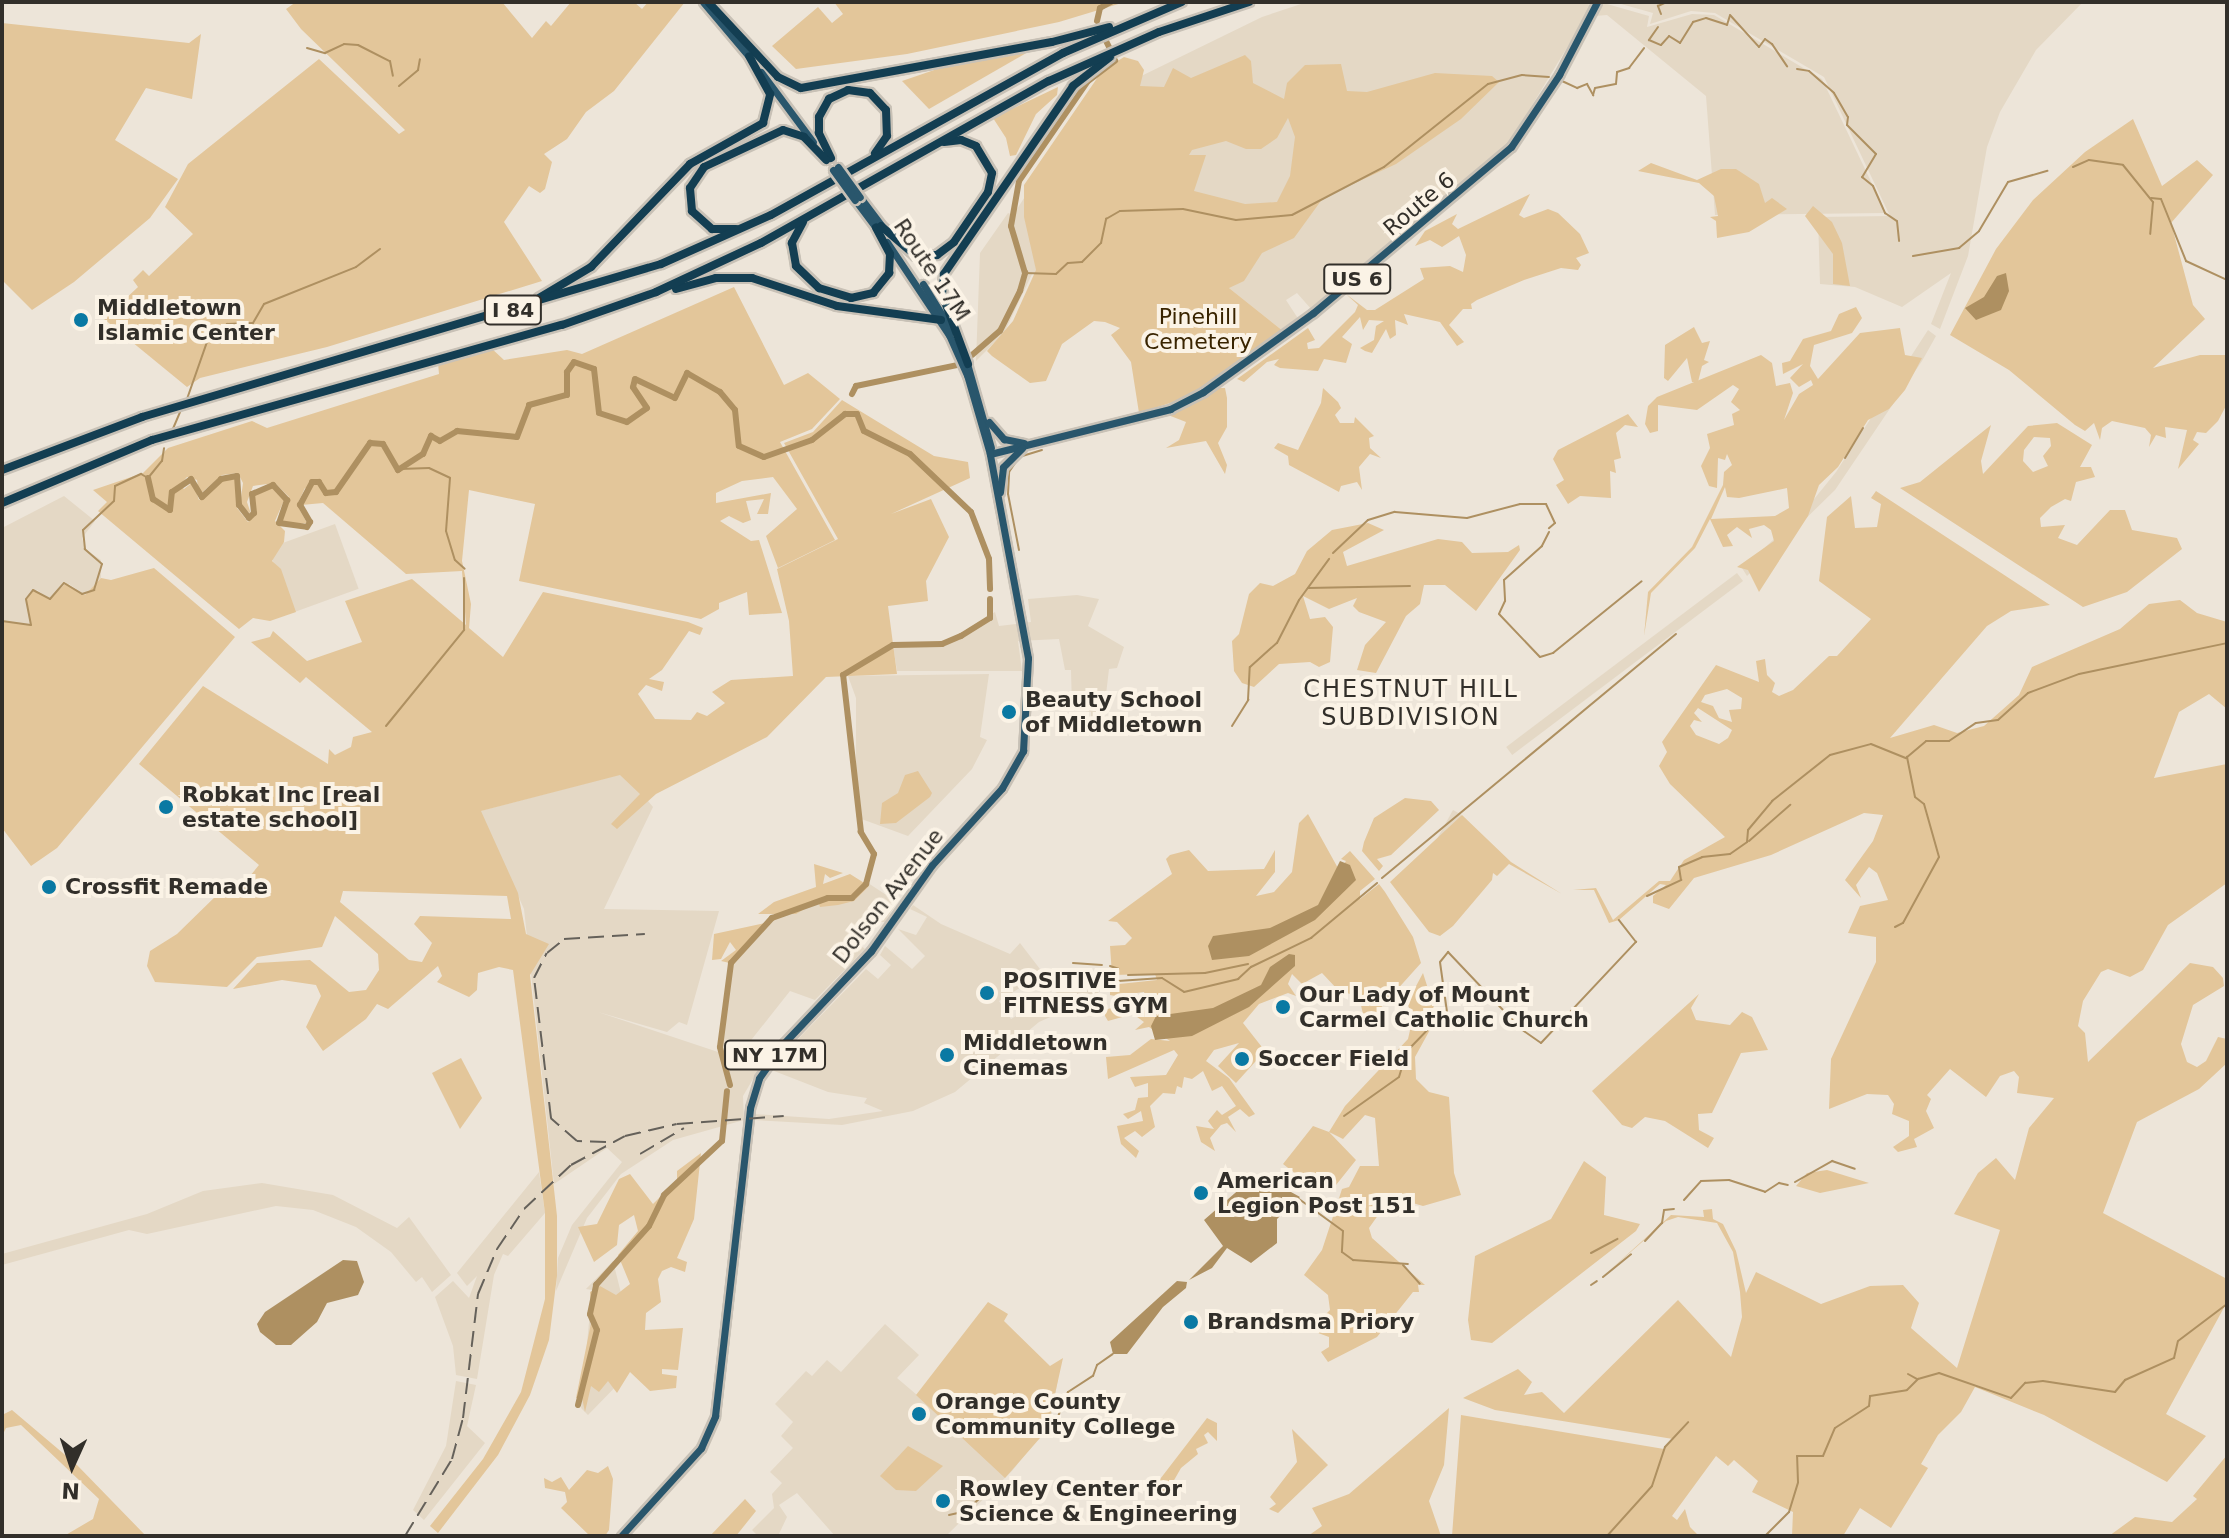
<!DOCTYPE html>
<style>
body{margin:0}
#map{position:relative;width:2229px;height:1538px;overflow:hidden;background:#ede5d9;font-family:"DejaVu Sans",sans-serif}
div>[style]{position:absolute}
.built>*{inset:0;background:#e4d8c5;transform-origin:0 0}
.green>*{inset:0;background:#e3c69a}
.water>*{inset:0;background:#ae9061}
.stream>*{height:2px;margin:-1px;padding:0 1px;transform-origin:1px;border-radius:1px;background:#ae9061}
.river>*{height:6px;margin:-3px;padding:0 3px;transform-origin:3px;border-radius:3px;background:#ae9061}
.roads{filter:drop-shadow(2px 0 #c8c1b6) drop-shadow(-2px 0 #c8c1b6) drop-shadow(0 2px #c8c1b6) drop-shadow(0 -2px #c8c1b6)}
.primary>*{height:7px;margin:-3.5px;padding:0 3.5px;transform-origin:3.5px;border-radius:3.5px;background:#29566c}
.motorway>*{height:8px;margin:-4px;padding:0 4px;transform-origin:4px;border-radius:4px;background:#133e52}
.rail>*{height:2px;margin-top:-1px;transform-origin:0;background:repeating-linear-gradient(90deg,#65615a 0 16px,transparent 0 24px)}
.bridges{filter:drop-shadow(2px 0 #c8c1b6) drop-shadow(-2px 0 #c8c1b6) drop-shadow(0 2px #c8c1b6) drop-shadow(0 -2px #c8c1b6)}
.primary-bridge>*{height:7px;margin:-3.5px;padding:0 3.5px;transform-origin:3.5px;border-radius:3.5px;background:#29566c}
.dots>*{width:22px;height:22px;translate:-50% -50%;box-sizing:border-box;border:4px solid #fbf3e6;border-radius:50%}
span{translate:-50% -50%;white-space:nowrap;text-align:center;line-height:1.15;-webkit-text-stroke:8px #fbf3e6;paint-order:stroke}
.shield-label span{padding:2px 6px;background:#fbf3e6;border:2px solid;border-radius:6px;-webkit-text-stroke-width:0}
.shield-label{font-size:20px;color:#322f2a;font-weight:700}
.street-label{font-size:22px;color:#322f2a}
.poi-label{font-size:22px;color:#322f2a;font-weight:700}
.left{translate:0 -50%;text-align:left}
.park-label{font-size:22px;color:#392400}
.neighbourhood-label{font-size:24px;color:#322f2a;letter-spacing:2px}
.frame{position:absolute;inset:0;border:4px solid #322f2a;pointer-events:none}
.north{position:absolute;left:32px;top:1426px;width:80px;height:80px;-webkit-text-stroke:6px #fbf3e6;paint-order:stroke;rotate:183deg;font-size:22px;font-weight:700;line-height:32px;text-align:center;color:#322f2a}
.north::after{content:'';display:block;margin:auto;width:28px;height:36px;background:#322f2a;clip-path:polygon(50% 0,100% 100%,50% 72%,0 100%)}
</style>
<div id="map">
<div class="built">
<i style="clip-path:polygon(1307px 2px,1587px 2px,1591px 8px,1508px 145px,1312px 310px,1297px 293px,1286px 300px,1299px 320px,1283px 331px,1229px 288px,1061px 318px,1033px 272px,1004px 333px,976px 361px,980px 253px,1008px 213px,1013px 215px,1086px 103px,1262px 17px)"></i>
<i style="clip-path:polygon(1600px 2px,1649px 16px,1647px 27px,1692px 14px,1714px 15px,1822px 79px,1886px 213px,1715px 215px,1706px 96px,1607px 15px,1595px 16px)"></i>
<i style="clip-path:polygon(1614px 2px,2083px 2px,2036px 50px,2000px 112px,1987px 147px,1968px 256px,1940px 329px,1931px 324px,1951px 273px,1902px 307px,1855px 287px,1820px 284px,1818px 217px,1890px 216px,1824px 77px,1715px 13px,1691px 11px,1650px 24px,1653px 13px)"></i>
<i style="clip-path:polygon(1928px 330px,1936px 336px,1922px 361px,1835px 490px,1747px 576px,1742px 568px,1802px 514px,1836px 472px)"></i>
<i style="clip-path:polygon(64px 496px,95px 521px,82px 538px,85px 549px,101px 560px,101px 578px,85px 595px,69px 584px,50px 599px,37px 590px,30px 592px,26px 599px,31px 625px,2px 621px,2px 528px)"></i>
<i style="left:335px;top:524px;width:69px;height:71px;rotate:70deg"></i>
<i style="left:1737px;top:573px;width:10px;height:289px;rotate:53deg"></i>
<i style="clip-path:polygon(1077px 595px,1099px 599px,1088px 626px,1124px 647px,1117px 668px,1109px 669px,1103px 720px,1091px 722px,1091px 712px,1072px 709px,1071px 670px,1065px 670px,1059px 639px,1018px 641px,1022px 671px,897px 671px,893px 645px,945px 643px,995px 612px,999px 626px,1031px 622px,1028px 599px)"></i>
<i style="clip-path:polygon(989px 674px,980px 737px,987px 740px,972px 769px,908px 836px,856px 817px,856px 698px,848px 676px)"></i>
<i style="clip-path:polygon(625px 773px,653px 807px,604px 909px,719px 911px,687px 1025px,679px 1022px,667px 1032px,598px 1012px,721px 1053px,732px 962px,773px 917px,829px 898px,854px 897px,868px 883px,897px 902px,885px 922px,858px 922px,858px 943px,865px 949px,815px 1000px,790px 991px,737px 1058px,760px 1067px,743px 1096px,744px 1120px,673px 1140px,621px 1174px,587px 1218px,556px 1291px,558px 1258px,572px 1225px,622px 1162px,607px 1148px,554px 1184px,524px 909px,480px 811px)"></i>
<i style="left:1453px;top:810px;width:10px;height:94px;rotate:29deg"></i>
<i style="clip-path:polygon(913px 905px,941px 924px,1010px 954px,1020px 943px,1043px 973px,999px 1001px,1011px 1019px,1057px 992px,1101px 976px,1098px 996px,1039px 1022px,955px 1092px,913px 1111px,842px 1125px,753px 1120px,753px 1114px,829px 1119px,883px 1111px,864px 1103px,867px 1098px,828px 1092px,769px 1069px,866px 969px,878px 979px,891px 965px,880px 955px,885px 946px,912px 969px,925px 956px,898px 929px,916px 935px,927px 917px,910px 909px)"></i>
<i style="clip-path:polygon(539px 1172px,545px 1213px,508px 1256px,503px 1254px,494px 1275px,477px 1379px,456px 1375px,453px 1346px,435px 1297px,453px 1281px,469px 1298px,477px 1276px,467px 1286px,457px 1273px)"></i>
<i style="clip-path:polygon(262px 1183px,333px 1195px,397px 1228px,409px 1217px,451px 1275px,432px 1292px,422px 1277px,416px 1282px,391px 1252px,356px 1227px,313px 1210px,276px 1206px,147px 1234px,129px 1230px,2px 1265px,2px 1254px,147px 1214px,203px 1191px)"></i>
<i style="clip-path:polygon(613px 1261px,628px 1321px,625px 1377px,588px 1415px,581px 1408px,592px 1290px,586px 1289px)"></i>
<i style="clip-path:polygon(1002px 1321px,1058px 1379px,1050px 1424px,1012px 1471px,946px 1536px,835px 1536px,797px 1493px,779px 1505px,787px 1517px,778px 1536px,758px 1536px,752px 1530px,774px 1508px,772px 1494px,782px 1483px,770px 1472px,793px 1448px,781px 1436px,793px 1422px,775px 1404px,806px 1371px,812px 1376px,827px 1360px,841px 1372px,885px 1324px,919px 1355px,897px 1378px,917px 1395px)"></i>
<i style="clip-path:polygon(456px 1381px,476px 1385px,467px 1426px,485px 1443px,424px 1520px,413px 1510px,446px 1446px)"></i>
</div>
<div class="green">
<i style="clip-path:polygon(296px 2px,502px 2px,532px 38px,546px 21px,551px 26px,571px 2px,634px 2px,642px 9px,648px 2px,685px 2px,614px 91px,586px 112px,567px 139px,544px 154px,552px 162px,545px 189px,540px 193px,529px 186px,504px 222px,542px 281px,327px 347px,200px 378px,187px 387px,104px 319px,138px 287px,133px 280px,143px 270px,149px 276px,193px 234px,165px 207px,188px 164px,319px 59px,399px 134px,405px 130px,301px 29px,286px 9px)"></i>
<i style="clip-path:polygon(834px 2px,1125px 2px,1059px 22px,907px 54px,796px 69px,772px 46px,818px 7px,832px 23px,843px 14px)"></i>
<i style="clip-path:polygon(2px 23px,189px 43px,201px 34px,192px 99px,146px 88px,115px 140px,178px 179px,150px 218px,74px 282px,32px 310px,2px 280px)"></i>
<i style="clip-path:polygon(1028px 52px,929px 109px,902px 81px,946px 66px)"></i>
<i style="clip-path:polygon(evenodd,1245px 55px,1251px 61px,1253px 83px,1284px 99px,1287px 83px,1305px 65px,1341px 64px,1347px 91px,1367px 92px,1435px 73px,1492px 76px,1499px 82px,1461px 119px,1396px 164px,1323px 198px,1294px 238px,1262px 253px,1244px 281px,1229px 288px,1283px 331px,1192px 396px,1139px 413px,1131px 362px,1111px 335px,1120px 328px,1105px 322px,1094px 321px,1062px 344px,1046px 381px,1030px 383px,992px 356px,987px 351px,1013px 321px,1036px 270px,1024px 217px,1024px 185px,1102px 71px,1124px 57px,1138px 61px,1144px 70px,1140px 86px,1164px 87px,1173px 68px,1191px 78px,1245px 55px,1288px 118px,1295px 137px,1290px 176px,1277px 202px,1245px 204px,1194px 191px,1206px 155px,1189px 155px,1192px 150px,1226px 141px,1246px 149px,1261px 149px,1277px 138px,1288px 118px)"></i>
<i style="clip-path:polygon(1058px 87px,1057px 95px,1036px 114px,1016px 155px,1010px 156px,1006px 138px,993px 118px)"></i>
<i style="clip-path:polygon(2133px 119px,2162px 186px,2197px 160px,2213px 175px,2171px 223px,2193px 305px,2205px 319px,2153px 368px,2200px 355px,2227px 355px,2227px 404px,2218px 421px,2206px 433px,2197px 432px,2193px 440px,2199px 444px,2178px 469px,2187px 430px,2165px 427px,2166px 438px,2156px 435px,2149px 447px,2151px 435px,2145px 428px,2112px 421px,2102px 428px,2100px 440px,2094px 423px,2085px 431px,2075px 425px,2009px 370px,1950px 335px,1996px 249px,2033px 200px,2085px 152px)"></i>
<i style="clip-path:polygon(1651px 163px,1697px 180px,1721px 169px,1736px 169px,1759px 184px,1765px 203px,1772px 198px,1787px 209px,1749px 232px,1717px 238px,1716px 221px,1710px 217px,1718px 216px,1714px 196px,1699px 183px,1638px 171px)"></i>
<i style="clip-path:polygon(1530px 194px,1519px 215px,1524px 218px,1548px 209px,1558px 213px,1580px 234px,1589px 253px,1576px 258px,1581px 265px,1578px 270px,1561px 268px,1524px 280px,1477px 300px,1471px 304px,1472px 309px,1463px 309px,1449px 325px,1464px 342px,1457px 346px,1440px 322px,1404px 314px,1408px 325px,1395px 320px,1396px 335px,1390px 339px,1386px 329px,1372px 353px,1365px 351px,1360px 348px,1374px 340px,1376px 326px,1384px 321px,1369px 320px,1363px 330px,1360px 317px,1342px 337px,1352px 344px,1346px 363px,1324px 359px,1318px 371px,1280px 368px,1274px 365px,1279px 359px,1267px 362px,1244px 382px,1237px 379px,1308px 328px,1315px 340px,1307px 343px,1308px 349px,1319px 348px,1355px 312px,1358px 305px,1346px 294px,1367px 310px,1375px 310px,1424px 279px,1420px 268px,1450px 266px,1463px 272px,1466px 255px,1459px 236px,1442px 247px,1430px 240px,1415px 246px,1425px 231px,1457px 214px,1452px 224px,1458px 229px)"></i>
<i style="clip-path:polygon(1813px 206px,1832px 222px,1842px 243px,1850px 286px,1833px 284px,1833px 254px,1805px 216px)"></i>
<i style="clip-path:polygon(evenodd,734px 287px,784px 385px,808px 373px,840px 399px,812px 429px,780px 442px,835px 540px,778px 568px,766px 536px,797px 509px,773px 477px,742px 481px,716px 493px,716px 503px,771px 493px,768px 514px,757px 514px,764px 499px,746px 501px,751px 520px,743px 523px,729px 516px,720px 521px,751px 541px,759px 540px,782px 613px,749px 615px,747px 592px,719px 603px,719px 609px,701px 619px,519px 581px,535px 504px,469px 490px,462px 561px,471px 604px,469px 628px,503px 657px,543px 592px,688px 622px,703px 628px,700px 635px,689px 631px,662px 670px,649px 679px,664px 682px,662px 691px,646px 685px,638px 694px,655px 719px,691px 720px,697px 712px,707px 716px,725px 703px,712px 692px,731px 680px,793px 676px,789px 621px,777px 569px,838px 539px,784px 443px,813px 432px,842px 400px,934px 456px,968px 462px,970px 478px,891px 514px,931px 499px,949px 537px,926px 581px,928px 601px,888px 606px,897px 674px,826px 677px,767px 737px,656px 794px,617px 829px,611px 824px,640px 794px,620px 775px,481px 811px,518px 893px,526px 934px,549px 944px,530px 975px,557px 1216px,557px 1276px,549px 1340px,530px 1395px,498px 1455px,438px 1533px,430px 1526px,483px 1459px,521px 1392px,545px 1299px,545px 1213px,513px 970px,499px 967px,478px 973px,477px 990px,469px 997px,437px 982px,442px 976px,438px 966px,388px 1009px,377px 1004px,366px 1019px,323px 1051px,306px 1027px,321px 996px,316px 985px,282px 980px,233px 989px,257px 963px,310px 960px,349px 992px,366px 990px,379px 970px,378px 954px,335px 916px,322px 947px,257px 957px,227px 987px,155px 982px,147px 966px,150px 951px,177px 934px,220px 892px,245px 882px,259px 865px,139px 764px,203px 686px,328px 764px,329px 749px,335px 755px,351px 747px,353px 737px,372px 732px,306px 677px,300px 683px,251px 642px,270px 637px,273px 631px,307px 661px,362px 642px,345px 601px,412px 579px,466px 625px,462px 571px,406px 574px,323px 503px,301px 505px,309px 491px,305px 488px,297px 505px,307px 523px,284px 526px,279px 520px,289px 497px,275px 483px,253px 486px,247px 502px,251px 514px,240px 505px,243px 483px,238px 473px,222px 475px,199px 495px,197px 480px,187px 477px,180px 485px,184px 489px,193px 482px,199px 500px,219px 482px,237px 478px,237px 508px,248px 522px,256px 512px,254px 494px,270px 485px,285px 498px,275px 521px,285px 531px,284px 542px,272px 561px,281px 569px,296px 612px,270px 621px,253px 618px,239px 629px,98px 511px,107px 502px,93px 490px,143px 473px,168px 448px,252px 421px,267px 428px,439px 374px,438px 363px,477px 346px,490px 347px,504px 360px,567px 350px,582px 354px,734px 287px,343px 891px,507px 896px,511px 919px,420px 916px,414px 924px,432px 943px,422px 962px,409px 960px,340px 902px,343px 891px)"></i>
<i style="clip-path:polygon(evenodd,1856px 307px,1862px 318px,1852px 333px,1814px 345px,1810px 366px,1818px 379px,1860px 333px,1900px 328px,1905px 355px,1922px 358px,1905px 390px,1889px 409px,1868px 420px,1838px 467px,1819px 485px,1808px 516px,1759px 592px,1748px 570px,1737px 567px,1774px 541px,1771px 530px,1764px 525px,1749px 529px,1752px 538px,1737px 527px,1727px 535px,1733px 546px,1723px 547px,1710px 519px,1695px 548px,1651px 593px,1644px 636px,1648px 592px,1692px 547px,1723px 485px,1724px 472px,1732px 465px,1727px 454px,1725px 460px,1718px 458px,1717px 488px,1709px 486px,1701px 466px,1710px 448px,1707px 434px,1734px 425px,1732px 414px,1740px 410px,1731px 402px,1739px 389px,1733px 385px,1697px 410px,1658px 405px,1658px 431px,1650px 433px,1645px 424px,1648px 406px,1657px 397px,1761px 355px,1772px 363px,1776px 386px,1790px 383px,1793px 393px,1784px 420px,1799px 394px,1813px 385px,1811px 380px,1799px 387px,1790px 378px,1803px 364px,1783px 374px,1782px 363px,1790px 361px,1803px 339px,1831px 331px,1839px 314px,1856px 307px,1725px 487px,1727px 497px,1739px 498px,1787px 488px,1789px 508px,1775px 516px,1711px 519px,1725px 487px)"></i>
<i style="clip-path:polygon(1694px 327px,1702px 343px,1710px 341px,1704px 360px,1709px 362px,1702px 366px,1698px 382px,1692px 382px,1687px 358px,1668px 381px,1664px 378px,1665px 345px)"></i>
<i style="clip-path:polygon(1218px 388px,1225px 388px,1227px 398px,1227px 427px,1218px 443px,1227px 465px,1225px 474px,1206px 441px,1166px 448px,1179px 440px,1186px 422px,1168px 415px)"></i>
<i style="clip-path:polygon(1323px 388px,1338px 402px,1341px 408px,1335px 415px,1340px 423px,1354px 423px,1355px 417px,1374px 436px,1369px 438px,1370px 448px,1381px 458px,1370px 454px,1359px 467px,1362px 490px,1357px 482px,1341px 486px,1339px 492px,1289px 465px,1288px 456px,1274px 448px,1278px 443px,1298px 450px,1321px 403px)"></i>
<i style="clip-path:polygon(1628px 414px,1638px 427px,1625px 425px,1616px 433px,1621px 458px,1614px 460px,1616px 473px,1610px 471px,1611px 498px,1580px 496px,1568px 504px,1556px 485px,1564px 480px,1553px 459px,1558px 450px)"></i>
<i style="clip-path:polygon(evenodd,2057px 423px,2092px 445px,2080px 467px,2091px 467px,2095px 477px,2076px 482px,2071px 501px,2065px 499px,2051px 507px,2040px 518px,2041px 527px,2065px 525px,2058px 538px,2077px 545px,2110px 510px,2125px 510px,2132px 530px,2177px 538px,2182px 549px,2127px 592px,2083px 607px,1900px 488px,1920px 482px,1991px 425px,1981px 461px,1983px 474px,2028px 426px,2057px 423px,2034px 437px,2050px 438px,2051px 446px,2043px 456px,2048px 466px,2033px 472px,2023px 461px,2024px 450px,2034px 437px)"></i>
<i style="clip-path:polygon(evenodd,1876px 491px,2050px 605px,2011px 611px,1987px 626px,1890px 738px,1934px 725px,1957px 733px,1984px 726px,2019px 695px,2032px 667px,2120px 629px,2149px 604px,2180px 600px,2197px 613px,2227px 622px,2227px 709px,2209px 694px,2179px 712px,2154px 778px,2227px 764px,2227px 883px,2168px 925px,2143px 970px,2130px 977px,2108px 969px,2101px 972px,2083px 1001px,2078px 1026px,2085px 1033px,2088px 1062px,2190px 963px,2213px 967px,2223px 978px,2224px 986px,2193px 1005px,2181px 1044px,2187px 1062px,2197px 1067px,2206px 1061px,2218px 1037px,2227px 1039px,2227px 1063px,2199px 1089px,2137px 1122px,2103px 1213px,2227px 1279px,2227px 1302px,2166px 1414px,2206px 1436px,2167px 1482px,2044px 1415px,1975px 1387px,1961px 1412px,1938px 1435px,1921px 1464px,1928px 1468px,1891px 1528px,1860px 1508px,1843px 1536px,1792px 1536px,1793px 1512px,1752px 1492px,1758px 1481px,1734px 1460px,1728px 1466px,1716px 1456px,1672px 1516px,1677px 1520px,1685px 1509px,1690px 1527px,1699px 1536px,1452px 1536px,1461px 1415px,1664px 1449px,1673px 1439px,1495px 1410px,1463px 1398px,1518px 1369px,1532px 1382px,1524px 1395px,1542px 1392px,1564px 1413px,1678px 1300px,1731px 1357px,1742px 1317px,1740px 1292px,1733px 1252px,1717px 1223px,1678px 1217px,1666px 1221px,1600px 1279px,1671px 1215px,1704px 1217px,1703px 1210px,1712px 1209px,1713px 1219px,1723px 1224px,1736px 1251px,1746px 1293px,1756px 1272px,1821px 1304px,1870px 1286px,1903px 1285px,1919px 1303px,1911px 1328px,1957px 1368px,2000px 1230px,1954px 1214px,1978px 1173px,1996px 1158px,2015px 1180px,2029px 1128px,2054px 1098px,2017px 1093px,2019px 1077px,2014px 1071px,2000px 1076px,1986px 1097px,1950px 1069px,1927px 1095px,1931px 1099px,1926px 1111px,1934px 1128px,1914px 1139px,1917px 1147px,1898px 1152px,1893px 1147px,1909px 1136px,1909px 1121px,1892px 1114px,1894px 1104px,1888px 1095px,1867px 1094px,1829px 1109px,1831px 1059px,1876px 962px,1876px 937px,1848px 933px,1860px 906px,1888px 900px,1877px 873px,1869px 867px,1856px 885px,1861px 898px,1845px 880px,1873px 841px,1883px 815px,1864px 813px,1771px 855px,1694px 878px,1669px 909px,1653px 903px,1653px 896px,1666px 885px,1660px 884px,1619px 920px,1609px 923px,1594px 890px,1573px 890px,1596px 888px,1613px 920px,1659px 881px,1670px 881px,1684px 860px,1725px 837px,1670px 784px,1659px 766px,1667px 752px,1662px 742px,1716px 665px,1759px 682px,1756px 661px,1765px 659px,1767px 675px,1775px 683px,1772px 692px,1779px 696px,1793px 690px,1829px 656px,1837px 656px,1871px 619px,1819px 581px,1827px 517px,1851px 496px,1855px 528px,1877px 527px,1881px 504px,1871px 498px,1876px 491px,1727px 689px,1742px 698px,1741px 709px,1729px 710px,1732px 722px,1719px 718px,1713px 706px,1701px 702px,1705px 695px,1727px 689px,1876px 491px,1698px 708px,1732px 730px,1728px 738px,1719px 744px,1696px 735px,1690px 726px,1694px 720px,1702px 722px,1694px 713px,1698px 708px)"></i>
<i style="clip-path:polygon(1368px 523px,1384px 530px,1343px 552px,1347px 566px,1438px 539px,1462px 542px,1472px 553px,1508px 552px,1519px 545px,1520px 550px,1476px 611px,1445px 585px,1424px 585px,1420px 604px,1406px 616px,1376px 673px,1357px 670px,1365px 645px,1386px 622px,1359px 612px,1353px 606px,1357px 598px,1329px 609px,1303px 596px,1310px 619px,1325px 617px,1333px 627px,1330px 662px,1319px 667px,1310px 662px,1279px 664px,1254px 687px,1242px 683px,1234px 671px,1232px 641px,1239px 634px,1249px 594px,1260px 583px,1273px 586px,1295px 574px,1307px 551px,1332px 530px)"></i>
<i style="clip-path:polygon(154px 568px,235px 637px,57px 848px,31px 866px,2px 828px,2px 621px,31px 625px,26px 599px,33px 590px,50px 599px,66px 583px,85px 595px,101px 578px,111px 580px)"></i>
<i style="clip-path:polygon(918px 771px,932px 793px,930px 797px,896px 823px,880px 824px,882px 803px,898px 793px,905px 775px)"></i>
<i style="clip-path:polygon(1405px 798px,1431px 801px,1439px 810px,1391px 855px,1377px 859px,1383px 866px,1379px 871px,1362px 851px,1364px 842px,1374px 818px)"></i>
<i style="clip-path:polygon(1308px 814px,1339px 870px,1346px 861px,1341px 859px,1350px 851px,1375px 879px,1360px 891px,1360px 899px,1379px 884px,1385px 892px,1413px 937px,1421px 963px,1377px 1012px,1368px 1014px,1363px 1014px,1359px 997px,1338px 990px,1322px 973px,1302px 984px,1292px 974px,1288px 984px,1296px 996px,1288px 993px,1259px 1004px,1243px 1023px,1265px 1051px,1236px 1083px,1218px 1066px,1239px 1043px,1214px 1050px,1206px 1061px,1229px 1078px,1255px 1114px,1249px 1117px,1240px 1109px,1228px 1117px,1236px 1132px,1227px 1123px,1221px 1125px,1210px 1138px,1215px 1151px,1201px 1142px,1196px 1126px,1214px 1129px,1208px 1121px,1217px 1110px,1222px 1115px,1236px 1106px,1222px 1086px,1212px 1091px,1203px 1071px,1192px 1079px,1184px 1077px,1182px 1088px,1177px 1086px,1175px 1094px,1163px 1093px,1150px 1106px,1155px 1127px,1142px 1137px,1135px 1131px,1124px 1138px,1139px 1151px,1136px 1158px,1121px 1144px,1117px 1126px,1143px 1121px,1141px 1111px,1128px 1119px,1123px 1114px,1135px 1110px,1138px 1098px,1148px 1097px,1148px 1083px,1135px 1087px,1130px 1077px,1166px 1075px,1178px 1055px,1174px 1050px,1108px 1079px,1106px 1057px,1130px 1055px,1151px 1039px,1170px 1041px,1149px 1027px,1135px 1030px,1144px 1022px,1133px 1014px,1108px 1021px,1105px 1016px,1105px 1010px,1114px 1007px,1150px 1011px,1144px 992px,1115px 996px,1110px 995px,1110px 985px,1157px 980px,1155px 974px,1112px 975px,1110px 946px,1125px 945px,1132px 938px,1117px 922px,1108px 921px,1172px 874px,1166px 859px,1170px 855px,1189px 850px,1208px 871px,1264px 869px,1275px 850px,1275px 872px,1256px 896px,1274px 892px,1292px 872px,1299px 823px)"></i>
<i style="clip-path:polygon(1462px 815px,1511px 862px,1562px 894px,1509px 864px,1497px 876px,1493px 873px,1492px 880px,1453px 926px,1440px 936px,1429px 932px,1390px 882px)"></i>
<i style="clip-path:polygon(814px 864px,843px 873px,830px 878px,825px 874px,823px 884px,850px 874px,869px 886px,854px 901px,838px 905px,820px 907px,818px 901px,796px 914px,758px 914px,774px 902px,816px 887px)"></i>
<i style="clip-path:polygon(765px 923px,734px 964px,721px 961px,736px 950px,730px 942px,721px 959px,712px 960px,714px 934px)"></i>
<i style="clip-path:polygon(1423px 973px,1437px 1017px,1415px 1057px,1416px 1079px,1429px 1092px,1449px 1097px,1454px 1173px,1461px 1195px,1423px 1206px,1399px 1199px,1386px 1204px,1369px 1228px,1372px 1238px,1425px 1285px,1418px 1285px,1419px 1292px,1413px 1292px,1377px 1337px,1328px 1362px,1321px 1352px,1329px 1347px,1329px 1337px,1310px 1330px,1330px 1310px,1328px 1295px,1304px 1275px,1322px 1250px,1342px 1189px,1349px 1187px,1360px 1166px,1379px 1166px,1375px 1118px,1365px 1115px,1343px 1139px,1329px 1132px,1356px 1160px,1336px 1185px,1314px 1188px,1283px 1164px,1313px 1126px,1329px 1132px,1345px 1106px,1408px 1039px,1413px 1017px,1407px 1003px)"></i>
<i style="clip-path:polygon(1699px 994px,1691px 1008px,1696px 1020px,1730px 1025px,1742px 1012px,1752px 1017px,1768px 1050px,1741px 1053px,1712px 1113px,1698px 1114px,1699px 1130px,1714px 1138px,1708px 1148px,1665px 1121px,1645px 1117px,1632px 1128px,1622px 1125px,1592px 1091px)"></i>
<i style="clip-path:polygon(461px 1058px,482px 1098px,460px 1129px,432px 1073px)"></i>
<i style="clip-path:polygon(701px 1153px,694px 1219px,677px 1258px,687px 1262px,685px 1272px,671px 1267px,662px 1271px,658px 1279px,661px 1302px,646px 1313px,645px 1330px,683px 1328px,678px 1370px,662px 1369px,662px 1374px,677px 1376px,676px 1388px,650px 1391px,630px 1372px,617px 1393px,608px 1381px,599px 1392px,591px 1386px,585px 1412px,582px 1398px,576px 1398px,591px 1323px,590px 1292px,600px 1286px,616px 1295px,630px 1284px,618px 1255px,638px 1231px,634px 1215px,619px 1225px,617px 1245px,594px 1262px,578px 1227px,597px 1224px,619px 1179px,630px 1174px,653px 1204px,677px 1180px,677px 1171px)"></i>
<i style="clip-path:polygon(1584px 1161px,1606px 1177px,1604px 1215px,1640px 1224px,1636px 1231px,1492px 1343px,1471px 1340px,1468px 1320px,1475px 1256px,1551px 1219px)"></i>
<i style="clip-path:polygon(1827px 1170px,1869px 1183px,1820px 1193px,1796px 1186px,1807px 1173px)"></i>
<i style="clip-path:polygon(988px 1302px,1008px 1314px,1004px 1321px,1050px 1366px,1063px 1358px,1047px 1430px,1005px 1478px,916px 1395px)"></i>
<i style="clip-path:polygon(1449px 1408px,1444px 1465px,1429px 1501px,1441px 1536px,1308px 1536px,1322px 1526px,1312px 1508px,1349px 1494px)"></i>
<i style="clip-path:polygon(12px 1410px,77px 1465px,146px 1536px,64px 1536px,93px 1519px,99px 1499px,21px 1425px,6px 1428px,2px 1436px,2px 1415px)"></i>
<i style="clip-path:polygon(1207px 1418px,1217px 1423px,1217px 1441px,1208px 1432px,1204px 1435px,1208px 1443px,1196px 1449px,1198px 1454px,1181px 1468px,1165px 1496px,1154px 1487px)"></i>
<i style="clip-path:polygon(1292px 1429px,1328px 1465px,1278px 1513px,1269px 1509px,1276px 1504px,1270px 1497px,1297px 1462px)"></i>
<i style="clip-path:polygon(908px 1446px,943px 1466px,916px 1491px,896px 1490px,880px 1476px)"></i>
<i style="clip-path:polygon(2227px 1455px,2227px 1536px,2109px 1536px,2135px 1517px,2172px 1522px,2197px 1499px,2193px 1496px)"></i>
<i style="clip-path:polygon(608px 1466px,613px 1479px,609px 1530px,605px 1536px,590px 1536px,561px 1508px,567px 1502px,565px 1492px,545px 1488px,544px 1478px,552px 1482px,561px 1477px,569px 1490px,587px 1470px,598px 1473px)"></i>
<i style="clip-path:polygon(745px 1499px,756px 1511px,736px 1536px,710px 1536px)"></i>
</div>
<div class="water">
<i style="clip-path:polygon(2006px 273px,2009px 291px,2001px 310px,1976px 320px,1965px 308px,1984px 297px,1997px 276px)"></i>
<i style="clip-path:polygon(1340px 861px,1350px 865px,1356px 880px,1315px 920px,1249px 956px,1212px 960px,1208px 946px,1213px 936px,1270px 928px,1318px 905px)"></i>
<i style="clip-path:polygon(1289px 954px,1295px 955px,1295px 966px,1249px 1007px,1192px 1036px,1155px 1040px,1151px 1026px,1156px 1016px,1213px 1008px,1261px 985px,1270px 967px)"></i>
<i style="clip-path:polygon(1250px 1180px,1273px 1182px,1300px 1197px,1277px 1219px,1277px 1243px,1251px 1263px,1227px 1248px,1212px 1268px,1189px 1280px,1223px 1246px,1204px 1220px)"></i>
<i style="clip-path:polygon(343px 1260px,357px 1261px,364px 1282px,358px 1295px,327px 1303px,317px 1322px,291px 1345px,276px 1345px,260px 1332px,257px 1324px,265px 1312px)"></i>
<i style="clip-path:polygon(1177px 1281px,1187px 1282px,1186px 1288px,1163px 1307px,1127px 1354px,1113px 1354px,1110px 1342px)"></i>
</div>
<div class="stream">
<i style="left:1661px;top:14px;width:9px;rotate:-111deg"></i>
<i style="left:1658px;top:6px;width:10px;rotate:-24deg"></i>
<i style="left:1658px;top:27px;width:16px;rotate:125deg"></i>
<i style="left:1649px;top:40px;width:13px;rotate:23deg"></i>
<i style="left:1661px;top:45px;width:12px;rotate:-48deg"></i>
<i style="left:1669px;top:36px;width:13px;rotate:32deg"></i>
<i style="left:1680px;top:43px;width:25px;rotate:-58deg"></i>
<i style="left:1693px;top:22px;width:14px;rotate:-17deg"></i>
<i style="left:1706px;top:18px;width:22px;rotate:18deg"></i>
<i style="left:1727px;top:25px;width:10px;rotate:-73deg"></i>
<i style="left:1730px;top:15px;width:43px;rotate:47.8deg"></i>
<i style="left:1759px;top:47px;width:10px;rotate:-53deg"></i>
<i style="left:1765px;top:39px;width:9px;rotate:36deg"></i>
<i style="left:1772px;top:44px;width:27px;rotate:56deg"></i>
<i style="left:307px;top:48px;width:19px;rotate:16deg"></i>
<i style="left:325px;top:53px;width:21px;rotate:-25deg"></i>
<i style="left:344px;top:44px;width:14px;rotate:4deg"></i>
<i style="left:358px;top:45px;width:36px;rotate:27deg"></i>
<i style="left:390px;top:61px;width:15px;rotate:79deg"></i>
<i style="left:1797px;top:69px;width:12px;rotate:9deg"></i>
<i style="left:1809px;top:71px;width:33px;rotate:41deg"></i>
<i style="left:1834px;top:93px;width:28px;rotate:60deg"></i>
<i style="left:1848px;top:117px;width:8px;rotate:97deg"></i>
<i style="left:1847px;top:125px;width:41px;rotate:45deg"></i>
<i style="left:1876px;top:154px;width:27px;rotate:121deg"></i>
<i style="left:1862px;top:177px;width:14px;rotate:39deg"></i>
<i style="left:1873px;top:186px;width:30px;rotate:66deg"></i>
<i style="left:1885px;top:213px;width:14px;rotate:34deg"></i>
<i style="left:1897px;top:221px;width:20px;rotate:84deg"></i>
<i style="left:1562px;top:81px;width:17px;rotate:25deg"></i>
<i style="left:1577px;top:88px;width:11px;rotate:-22deg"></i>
<i style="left:1587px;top:84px;width:13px;rotate:61deg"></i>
<i style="left:1593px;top:95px;width:7px;rotate:-74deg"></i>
<i style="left:1595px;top:88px;width:21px;rotate:-11deg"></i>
<i style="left:1616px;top:84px;width:12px;rotate:-85deg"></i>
<i style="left:1617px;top:72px;width:13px;rotate:-18deg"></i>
<i style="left:1629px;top:68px;width:25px;rotate:-53deg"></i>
<i style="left:399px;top:86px;width:25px;rotate:-40deg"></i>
<i style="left:418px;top:70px;width:11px;rotate:-80deg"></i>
<i style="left:2073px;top:167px;width:17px;rotate:-24deg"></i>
<i style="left:2089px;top:160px;width:34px;rotate:8deg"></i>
<i style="left:2123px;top:165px;width:48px;rotate:51deg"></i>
<i style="left:2153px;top:202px;width:32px;rotate:95deg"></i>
<i style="left:2151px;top:198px;width:10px;rotate:6deg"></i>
<i style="left:2161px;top:199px;width:67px;rotate:68deg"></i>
<i style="left:2186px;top:261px;width:45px;rotate:24.9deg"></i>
<i style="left:1913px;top:256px;width:47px;rotate:-9.9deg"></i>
<i style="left:1959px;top:248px;width:26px;rotate:-40deg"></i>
<i style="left:1979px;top:231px;width:57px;rotate:-59.4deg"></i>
<i style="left:2008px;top:182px;width:41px;rotate:-15.8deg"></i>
<i style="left:1025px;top:273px;width:31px;rotate:2deg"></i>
<i style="left:1056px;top:274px;width:16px;rotate:-43deg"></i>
<i style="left:1068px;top:263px;width:14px;rotate:-4deg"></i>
<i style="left:1082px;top:262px;width:27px;rotate:-45deg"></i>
<i style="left:1101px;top:243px;width:25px;rotate:-78deg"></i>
<i style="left:1106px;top:219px;width:16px;rotate:-30deg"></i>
<i style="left:1120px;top:211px;width:63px;rotate:-1.8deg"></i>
<i style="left:1183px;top:209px;width:54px;rotate:11.7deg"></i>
<i style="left:1236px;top:220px;width:56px;rotate:-5.1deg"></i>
<i style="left:1292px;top:215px;width:104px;rotate:-27.6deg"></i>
<i style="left:1384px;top:167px;width:133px;rotate:-38.6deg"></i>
<i style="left:1488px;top:84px;width:35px;rotate:-15deg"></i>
<i style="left:1522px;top:75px;width:27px;rotate:4deg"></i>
<i style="left:187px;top:399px;width:60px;rotate:-70.7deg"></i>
<i style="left:207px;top:342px;width:27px;rotate:-42deg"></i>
<i style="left:227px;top:324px;width:26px;rotate:-2deg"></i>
<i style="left:253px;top:323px;width:22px;rotate:-60deg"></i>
<i style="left:264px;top:304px;width:99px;rotate:-21.9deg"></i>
<i style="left:356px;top:267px;width:30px;rotate:-37deg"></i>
<i style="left:172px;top:431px;width:23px;rotate:-67deg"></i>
<i style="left:1845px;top:458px;width:35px;rotate:-59deg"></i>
<i style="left:400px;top:469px;width:29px;rotate:-2deg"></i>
<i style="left:429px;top:468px;width:23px;rotate:25deg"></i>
<i style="left:450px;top:478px;width:53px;rotate:94.3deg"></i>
<i style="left:446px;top:531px;width:30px;rotate:73deg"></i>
<i style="left:455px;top:560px;width:13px;rotate:42deg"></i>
<i style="left:1549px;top:532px;width:16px;rotate:117deg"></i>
<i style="left:1542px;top:546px;width:51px;rotate:138.2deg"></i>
<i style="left:1504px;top:580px;width:21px;rotate:87deg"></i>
<i style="left:1505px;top:601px;width:14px;rotate:115deg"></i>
<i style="left:1499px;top:614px;width:59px;rotate:46.4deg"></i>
<i style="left:1540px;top:657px;width:14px;rotate:-17deg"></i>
<i style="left:1553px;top:653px;width:114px;rotate:-39deg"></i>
<i style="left:1019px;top:550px;width:57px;rotate:-101.1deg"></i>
<i style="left:1008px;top:494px;width:22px;rotate:-87deg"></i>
<i style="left:1009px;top:472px;width:18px;rotate:-56deg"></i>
<i style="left:1019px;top:457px;width:24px;rotate:-17deg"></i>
<i style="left:1333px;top:553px;width:48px;rotate:-43.3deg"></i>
<i style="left:1368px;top:520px;width:28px;rotate:-17deg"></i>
<i style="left:1395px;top:512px;width:72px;rotate:4.8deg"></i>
<i style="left:1467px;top:518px;width:55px;rotate:-14.8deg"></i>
<i style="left:1520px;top:504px;width:26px"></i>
<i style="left:1546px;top:504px;width:21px;rotate:65deg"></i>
<i style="left:1555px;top:523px;width:8px;rotate:140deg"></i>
<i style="left:1308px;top:588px;width:102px;rotate:-1.1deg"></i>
<i style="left:2px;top:621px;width:29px;rotate:8deg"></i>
<i style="left:31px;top:625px;width:26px;rotate:-101deg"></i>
<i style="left:26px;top:599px;width:11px;rotate:-52deg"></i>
<i style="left:33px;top:590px;width:19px;rotate:28deg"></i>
<i style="left:50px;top:599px;width:21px;rotate:-49deg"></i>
<i style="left:64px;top:583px;width:21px;rotate:31deg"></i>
<i style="left:82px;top:594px;width:13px;rotate:-18deg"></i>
<i style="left:94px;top:590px;width:27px;rotate:-73deg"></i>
<i style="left:102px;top:564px;width:23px;rotate:-139deg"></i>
<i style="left:85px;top:549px;width:19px;rotate:-96deg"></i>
<i style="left:83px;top:530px;width:42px;rotate:-43.1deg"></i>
<i style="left:114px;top:501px;width:15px;rotate:-86deg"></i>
<i style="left:115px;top:486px;width:29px;rotate:-25deg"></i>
<i style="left:141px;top:474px;width:8px;rotate:30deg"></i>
<i style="left:148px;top:478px;width:22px;rotate:-51deg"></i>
<i style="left:162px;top:461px;width:13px;rotate:-81deg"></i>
<i style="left:386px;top:726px;width:124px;rotate:-50.9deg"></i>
<i style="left:464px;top:630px;width:52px;rotate:-90deg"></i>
<i style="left:1232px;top:726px;width:31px;rotate:-58deg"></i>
<i style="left:1248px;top:700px;width:33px;rotate:-87deg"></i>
<i style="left:1250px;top:667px;width:36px;rotate:-42deg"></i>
<i style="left:1277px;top:643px;width:48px;rotate:-62.9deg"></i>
<i style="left:1299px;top:600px;width:51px;rotate:-53.8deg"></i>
<i style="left:1749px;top:841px;width:55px;rotate:-41.3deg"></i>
<i style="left:1382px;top:878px;width:382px;rotate:-39.7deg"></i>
<i style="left:1647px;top:896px;width:38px;rotate:-25deg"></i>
<i style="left:1681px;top:880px;width:13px;rotate:-99deg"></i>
<i style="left:1679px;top:867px;width:25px;rotate:-23deg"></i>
<i style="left:1702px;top:857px;width:28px;rotate:-6deg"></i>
<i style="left:1730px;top:854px;width:21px;rotate:-35deg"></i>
<i style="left:1747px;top:842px;width:12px;rotate:-85deg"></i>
<i style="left:1748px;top:830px;width:38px;rotate:-50deg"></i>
<i style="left:1772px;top:801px;width:74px;rotate:-38.4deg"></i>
<i style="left:1830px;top:755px;width:42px;rotate:-15deg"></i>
<i style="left:1871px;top:744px;width:38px;rotate:22deg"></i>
<i style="left:1906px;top:758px;width:26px;rotate:-40deg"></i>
<i style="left:1926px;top:741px;width:23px"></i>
<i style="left:1949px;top:741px;width:32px;rotate:-34deg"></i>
<i style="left:1976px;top:723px;width:22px;rotate:-8deg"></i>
<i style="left:1998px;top:720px;width:40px;rotate:-42deg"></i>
<i style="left:2028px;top:693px;width:54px;rotate:-20.4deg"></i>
<i style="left:2079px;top:674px;width:151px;rotate:-11.8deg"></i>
<i style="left:1895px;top:927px;width:9px;rotate:-27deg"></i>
<i style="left:1903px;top:923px;width:75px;rotate:-61.4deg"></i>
<i style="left:1939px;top:857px;width:55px;rotate:-105.8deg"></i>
<i style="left:1924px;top:804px;width:11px;rotate:-142deg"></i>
<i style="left:1915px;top:797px;width:41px;rotate:-101.3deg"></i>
<i style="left:1073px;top:963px;width:29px;rotate:4deg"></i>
<i style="left:1110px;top:966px;width:9px;rotate:18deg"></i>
<i style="left:1128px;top:975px;width:77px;rotate:-1.5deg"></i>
<i style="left:1205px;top:973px;width:44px;rotate:-11.8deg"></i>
<i style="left:1118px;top:981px;width:44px;rotate:-3.9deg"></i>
<i style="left:1162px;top:978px;width:26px;rotate:32deg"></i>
<i style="left:1184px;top:992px;width:56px;rotate:-13.5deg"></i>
<i style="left:1238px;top:979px;width:18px;rotate:-43deg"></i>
<i style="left:1251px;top:967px;width:67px;rotate:-25.8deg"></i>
<i style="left:1311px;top:938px;width:86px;rotate:-39.8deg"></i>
<i style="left:1447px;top:1012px;width:50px;rotate:-98deg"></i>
<i style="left:1440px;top:962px;width:13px;rotate:-51deg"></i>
<i style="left:1448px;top:952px;width:106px;rotate:46.5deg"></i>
<i style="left:1521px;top:1029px;width:24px;rotate:35deg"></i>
<i style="left:1541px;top:1043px;width:139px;rotate:-46.8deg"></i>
<i style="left:1636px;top:942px;width:28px;rotate:-128deg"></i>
<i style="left:1344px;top:1116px;width:67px;rotate:-35.3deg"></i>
<i style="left:1399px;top:1077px;width:27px;rotate:-73deg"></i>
<i style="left:1407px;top:1051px;width:46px;rotate:-45.9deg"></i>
<i style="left:1795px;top:1182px;width:43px;rotate:-29.6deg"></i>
<i style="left:1832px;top:1161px;width:24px;rotate:19deg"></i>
<i style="left:1299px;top:1199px;width:54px;rotate:36deg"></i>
<i style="left:1343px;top:1231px;width:21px;rotate:93deg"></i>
<i style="left:1342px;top:1252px;width:14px;rotate:36deg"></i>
<i style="left:1353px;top:1260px;width:55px;rotate:4.2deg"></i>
<i style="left:1684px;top:1200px;width:25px;rotate:-48deg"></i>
<i style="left:1701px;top:1181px;width:28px;rotate:-2deg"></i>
<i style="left:1729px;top:1180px;width:38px;rotate:18deg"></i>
<i style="left:1765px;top:1192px;width:17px;rotate:-33deg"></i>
<i style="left:1779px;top:1183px;width:9px;rotate:13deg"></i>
<i style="left:1645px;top:1241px;width:25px;rotate:-47deg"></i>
<i style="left:1662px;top:1223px;width:13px;rotate:-81deg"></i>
<i style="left:1664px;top:1210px;width:10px;rotate:-6deg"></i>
<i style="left:1591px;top:1253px;width:30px;rotate:-28deg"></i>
<i style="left:1403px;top:1265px;width:25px;rotate:48deg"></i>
<i style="left:1603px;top:1277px;width:36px;rotate:-39deg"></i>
<i style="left:1591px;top:1285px;width:7px;rotate:-34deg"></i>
<i style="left:1908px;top:1374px;width:10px;rotate:29deg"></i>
<i style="left:1057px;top:1419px;width:29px;rotate:-68deg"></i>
<i style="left:1068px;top:1392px;width:30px;rotate:-33deg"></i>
<i style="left:1093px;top:1376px;width:12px;rotate:-70deg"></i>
<i style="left:1097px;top:1365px;width:19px;rotate:-35deg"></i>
<i style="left:949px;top:1515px;width:17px;rotate:-13deg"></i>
<i style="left:966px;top:1511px;width:41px;rotate:-43deg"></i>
<i style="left:1607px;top:1536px;width:67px;rotate:-48deg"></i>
<i style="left:1652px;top:1486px;width:41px;rotate:-71.6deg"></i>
<i style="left:1665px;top:1447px;width:34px;rotate:-47deg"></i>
<i style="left:1765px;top:1536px;width:34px;rotate:-45deg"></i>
<i style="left:1789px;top:1512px;width:31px;rotate:-73deg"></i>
<i style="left:1798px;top:1482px;width:26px;rotate:-92deg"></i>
<i style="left:1797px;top:1456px;width:26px"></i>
<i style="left:1823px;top:1456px;width:30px;rotate:-67deg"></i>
<i style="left:1835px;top:1428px;width:40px;rotate:-32.9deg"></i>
<i style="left:1869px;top:1406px;width:10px;rotate:-84deg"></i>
<i style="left:1870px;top:1396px;width:37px;rotate:-9deg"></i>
<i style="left:1907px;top:1390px;width:16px;rotate:-45deg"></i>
<i style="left:1918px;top:1379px;width:22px;rotate:-16deg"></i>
<i style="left:1939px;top:1373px;width:76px;rotate:19.1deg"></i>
<i style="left:2011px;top:1398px;width:21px;rotate:-47deg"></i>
<i style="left:2025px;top:1383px;width:18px;rotate:-6deg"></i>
<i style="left:2043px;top:1381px;width:73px;rotate:8.7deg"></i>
<i style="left:2115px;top:1392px;width:16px;rotate:-50deg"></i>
<i style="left:2125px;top:1380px;width:54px;rotate:-24.2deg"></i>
<i style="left:2174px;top:1358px;width:17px;rotate:-77deg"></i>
<i style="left:2178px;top:1341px;width:61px;rotate:-37.1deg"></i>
</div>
<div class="river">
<i style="left:1097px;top:21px;width:13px;rotate:-77deg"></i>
<i style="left:1100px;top:8px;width:13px;rotate:-29deg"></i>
<i style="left:1106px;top:41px;width:7px;rotate:63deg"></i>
<i style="left:972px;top:355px;width:37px;rotate:-41deg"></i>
<i style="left:1000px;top:331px;width:45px;rotate:-63.4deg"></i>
<i style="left:1020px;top:291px;width:19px;rotate:-74deg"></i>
<i style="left:1025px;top:273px;width:49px;rotate:-106.6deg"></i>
<i style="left:1011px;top:226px;width:46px;rotate:-79.9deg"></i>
<i style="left:1019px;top:181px;width:121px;rotate:-55.4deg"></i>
<i style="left:1088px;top:81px;width:34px;rotate:-37deg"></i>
<i style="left:852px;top:394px;width:9px;rotate:-63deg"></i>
<i style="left:856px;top:386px;width:103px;rotate:-11.7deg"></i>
<i style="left:148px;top:478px;width:22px;rotate:77deg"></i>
<i style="left:153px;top:499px;width:20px;rotate:33deg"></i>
<i style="left:170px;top:510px;width:18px;rotate:-84deg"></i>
<i style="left:172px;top:492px;width:23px;rotate:-34deg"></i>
<i style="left:191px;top:479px;width:21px;rotate:59deg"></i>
<i style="left:202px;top:497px;width:26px;rotate:-43deg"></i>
<i style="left:221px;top:479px;width:16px;rotate:-11deg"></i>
<i style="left:237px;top:476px;width:29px;rotate:86deg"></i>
<i style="left:239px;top:505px;width:16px;rotate:52deg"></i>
<i style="left:249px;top:518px;width:7px;rotate:-45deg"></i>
<i style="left:254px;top:513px;width:19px;rotate:-96deg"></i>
<i style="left:252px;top:494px;width:23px;rotate:-23deg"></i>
<i style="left:273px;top:485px;width:21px;rotate:47deg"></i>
<i style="left:287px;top:500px;width:24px;rotate:109deg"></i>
<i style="left:279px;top:523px;width:28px;rotate:8deg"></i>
<i style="left:307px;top:527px;width:6px;rotate:-59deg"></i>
<i style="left:310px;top:522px;width:20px;rotate:-120deg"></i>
<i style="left:300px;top:505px;width:26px;rotate:-62deg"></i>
<i style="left:312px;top:482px;width:7px"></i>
<i style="left:319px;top:482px;width:13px;rotate:58deg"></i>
<i style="left:326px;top:493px;width:10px;rotate:-6deg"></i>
<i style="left:336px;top:492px;width:60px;rotate:-55.2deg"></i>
<i style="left:370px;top:443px;width:13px;rotate:4deg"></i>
<i style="left:383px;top:444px;width:30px;rotate:60deg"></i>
<i style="left:398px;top:470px;width:30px;rotate:-33deg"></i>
<i style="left:423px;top:454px;width:20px;rotate:-66deg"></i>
<i style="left:431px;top:436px;width:10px;rotate:29deg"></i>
<i style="left:440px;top:441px;width:20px;rotate:-30deg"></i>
<i style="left:457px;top:431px;width:60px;rotate:5.7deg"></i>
<i style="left:517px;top:437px;width:34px;rotate:-69deg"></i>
<i style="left:529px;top:405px;width:39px;rotate:-15deg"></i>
<i style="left:567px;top:395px;width:23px;rotate:-90deg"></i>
<i style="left:567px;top:372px;width:12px;rotate:-55deg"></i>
<i style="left:574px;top:362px;width:21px;rotate:19deg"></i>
<i style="left:594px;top:369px;width:44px;rotate:83.5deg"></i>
<i style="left:599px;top:413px;width:29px;rotate:18deg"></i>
<i style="left:627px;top:422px;width:24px;rotate:-35deg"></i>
<i style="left:647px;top:408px;width:25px;rotate:-124deg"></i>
<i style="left:633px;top:387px;width:8px;rotate:-76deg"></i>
<i style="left:635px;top:379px;width:44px;rotate:25.4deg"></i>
<i style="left:675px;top:398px;width:28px;rotate:-64deg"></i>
<i style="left:687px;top:373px;width:38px;rotate:30deg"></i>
<i style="left:720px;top:392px;width:23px;rotate:50deg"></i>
<i style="left:735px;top:410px;width:36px;rotate:84deg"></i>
<i style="left:739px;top:446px;width:27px;rotate:24deg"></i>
<i style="left:764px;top:457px;width:51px;rotate:-19.5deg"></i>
<i style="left:812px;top:440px;width:42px;rotate:-38.2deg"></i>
<i style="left:845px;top:414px;width:12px"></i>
<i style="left:857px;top:414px;width:18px;rotate:68deg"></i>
<i style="left:864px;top:431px;width:51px;rotate:26.6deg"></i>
<i style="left:910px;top:454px;width:84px;rotate:43.6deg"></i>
<i style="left:971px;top:512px;width:50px;rotate:69deg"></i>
<i style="left:989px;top:559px;width:30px;rotate:88deg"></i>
<i style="left:730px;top:1085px;width:39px;rotate:-105deg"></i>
<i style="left:720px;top:1047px;width:85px;rotate:-82.5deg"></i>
<i style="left:731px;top:963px;width:61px;rotate:-47.7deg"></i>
<i style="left:772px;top:918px;width:59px;rotate:-19.7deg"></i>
<i style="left:828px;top:898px;width:24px"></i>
<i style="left:852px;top:898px;width:20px;rotate:-45deg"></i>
<i style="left:866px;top:884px;width:31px;rotate:-75deg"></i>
<i style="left:874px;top:854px;width:26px;rotate:-121deg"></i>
<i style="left:861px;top:832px;width:158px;rotate:-96.5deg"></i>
<i style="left:843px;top:675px;width:58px;rotate:-31deg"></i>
<i style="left:893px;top:645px;width:49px;rotate:-1.2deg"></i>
<i style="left:942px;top:644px;width:21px;rotate:-23deg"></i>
<i style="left:961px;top:636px;width:34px;rotate:-32deg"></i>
<i style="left:990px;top:618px;width:19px;rotate:-90deg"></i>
<i style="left:578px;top:1405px;width:77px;rotate:-75.8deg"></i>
<i style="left:597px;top:1330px;width:17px;rotate:-114deg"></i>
<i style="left:590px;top:1314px;width:30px;rotate:-78deg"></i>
<i style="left:596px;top:1285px;width:79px;rotate:-48.1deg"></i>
<i style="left:649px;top:1226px;width:34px;rotate:-64deg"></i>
<i style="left:664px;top:1195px;width:79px;rotate:-43deg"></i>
<i style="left:722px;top:1141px;width:50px;rotate:-84.3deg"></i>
</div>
<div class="roads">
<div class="primary">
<i style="left:703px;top:2px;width:75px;rotate:49.9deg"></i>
<i style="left:761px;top:72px;width:87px;rotate:53.4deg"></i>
<i style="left:860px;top:197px;width:39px;rotate:53deg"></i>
<i style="left:855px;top:200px;width:40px;rotate:53deg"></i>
<i style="left:923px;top:284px;width:55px;rotate:58.3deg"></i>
<i style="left:966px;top:360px;width:91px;rotate:74.1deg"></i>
<i style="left:989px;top:422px;width:23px;rotate:49deg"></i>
<i style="left:1004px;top:439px;width:20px;rotate:11deg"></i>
<i style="left:990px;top:454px;width:186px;rotate:-14deg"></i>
<i style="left:1170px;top:409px;width:37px;rotate:-27deg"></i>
<i style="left:1203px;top:392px;width:135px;rotate:-35.7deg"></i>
<i style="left:1313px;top:313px;width:258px;rotate:-40deg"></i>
<i style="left:1511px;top:147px;width:87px;rotate:-56.3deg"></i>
<i style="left:1559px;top:75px;width:82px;rotate:-62.5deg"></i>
<i style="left:1000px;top:492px;width:25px;rotate:-83deg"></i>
<i style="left:1003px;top:467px;width:27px;rotate:-45deg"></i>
<i style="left:621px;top:1536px;width:119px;rotate:-47.7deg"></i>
<i style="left:701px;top:1448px;width:35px;rotate:-66deg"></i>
<i style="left:715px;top:1416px;width:310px;rotate:-83.5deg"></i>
<i style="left:750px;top:1108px;width:31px;rotate:-73deg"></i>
<i style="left:759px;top:1078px;width:43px;rotate:-54.5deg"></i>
<i style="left:784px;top:1043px;width:127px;rotate:-46.6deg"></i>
<i style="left:871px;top:951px;width:105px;rotate:-54.7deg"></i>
<i style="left:932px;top:865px;width:104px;rotate:-47.7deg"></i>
<i style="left:1002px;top:788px;width:43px;rotate:-60.4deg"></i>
<i style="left:1023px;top:751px;width:93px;rotate:-86.9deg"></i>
<i style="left:1028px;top:658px;width:208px;rotate:-100.6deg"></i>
<i style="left:990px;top:454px;width:82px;rotate:-106.2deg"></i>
<i style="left:967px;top:375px;width:44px;rotate:-114.2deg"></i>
<i style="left:949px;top:335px;width:112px;rotate:-123.7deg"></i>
</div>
<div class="motorway">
<i style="left:709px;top:3px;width:101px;rotate:47deg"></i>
<i style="left:778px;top:77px;width:25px;rotate:26deg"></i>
<i style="left:801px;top:88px;width:255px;rotate:-10.4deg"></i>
<i style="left:1052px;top:42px;width:59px;rotate:-14.7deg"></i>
<i style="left:831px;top:158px;width:28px;rotate:-116deg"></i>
<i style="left:819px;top:133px;width:16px;rotate:-90deg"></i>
<i style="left:819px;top:117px;width:21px;rotate:-61deg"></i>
<i style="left:829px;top:99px;width:21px;rotate:-25deg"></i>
<i style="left:848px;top:90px;width:22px;rotate:8deg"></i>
<i style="left:870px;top:93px;width:23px;rotate:47deg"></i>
<i style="left:886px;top:110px;width:26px;rotate:88deg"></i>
<i style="left:887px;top:136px;width:21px;rotate:125deg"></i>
<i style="left:803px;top:222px;width:24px;rotate:118deg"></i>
<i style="left:792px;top:243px;width:23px;rotate:80deg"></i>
<i style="left:796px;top:266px;width:32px;rotate:44deg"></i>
<i style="left:819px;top:288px;width:34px;rotate:17deg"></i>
<i style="left:851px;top:298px;width:23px;rotate:-13deg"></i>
<i style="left:873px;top:293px;width:26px;rotate:-51deg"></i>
<i style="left:889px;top:273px;width:19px;rotate:-87deg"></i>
<i style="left:890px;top:254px;width:30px;rotate:-118deg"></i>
<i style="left:881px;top:226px;width:46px;rotate:40.6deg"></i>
<i style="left:916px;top:256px;width:21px;rotate:-3deg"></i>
<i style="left:937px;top:255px;width:21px;rotate:-37deg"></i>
<i style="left:954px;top:242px;width:60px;rotate:-55.8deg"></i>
<i style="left:988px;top:192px;width:19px;rotate:-78deg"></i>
<i style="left:992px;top:173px;width:31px;rotate:-121deg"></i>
<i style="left:976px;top:146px;width:16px;rotate:-158deg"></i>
<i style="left:961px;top:140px;width:17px;rotate:173deg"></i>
<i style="left:736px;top:229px;width:24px;rotate:180deg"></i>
<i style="left:712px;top:229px;width:27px;rotate:-138deg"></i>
<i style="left:692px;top:211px;width:23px;rotate:-95deg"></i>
<i style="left:690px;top:188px;width:25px;rotate:-56deg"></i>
<i style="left:704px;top:167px;width:87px;rotate:-25.1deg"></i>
<i style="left:783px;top:130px;width:22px;rotate:18deg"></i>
<i style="left:804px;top:137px;width:32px;rotate:46deg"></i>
<i style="left:676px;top:289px;width:41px;rotate:-15.4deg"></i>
<i style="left:716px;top:278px;width:36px"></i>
<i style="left:752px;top:278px;width:89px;rotate:18.2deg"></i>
<i style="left:837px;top:306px;width:105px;rotate:7.7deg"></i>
<i style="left:539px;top:298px;width:61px;rotate:-30.8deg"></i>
<i style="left:591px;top:267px;width:143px;rotate:-46.1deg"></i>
<i style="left:690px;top:164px;width:84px;rotate:-29.3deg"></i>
<i style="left:763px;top:123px;width:30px;rotate:-76deg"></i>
<i style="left:770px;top:94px;width:43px;rotate:-118.9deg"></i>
<i style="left:968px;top:364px;width:75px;rotate:-110.4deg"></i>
<i style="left:942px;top:294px;width:20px;rotate:-84deg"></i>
<i style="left:944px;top:274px;width:228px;rotate:-55.5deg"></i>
<i style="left:1073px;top:86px;width:47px;rotate:-38.1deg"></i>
<i style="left:2px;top:470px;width:150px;rotate:-20.7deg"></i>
<i style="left:142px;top:417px;width:541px;rotate:-16.43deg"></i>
<i style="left:661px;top:264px;width:120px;rotate:-24deg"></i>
<i style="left:771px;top:215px;width:334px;rotate:-29deg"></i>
<i style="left:1063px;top:53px;width:129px;rotate:-23.2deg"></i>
<i style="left:2px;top:503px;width:163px;rotate:-22.8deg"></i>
<i style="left:152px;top:440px;width:426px;rotate:-15.7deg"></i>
<i style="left:562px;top:325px;width:100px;rotate:-19.3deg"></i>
<i style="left:656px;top:292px;width:116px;rotate:-25deg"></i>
<i style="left:761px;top:243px;width:330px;rotate:-29.4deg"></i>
<i style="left:1049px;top:81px;width:120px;rotate:-24deg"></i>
<i style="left:1159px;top:32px;width:95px;rotate:-18.4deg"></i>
</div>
</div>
<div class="rail">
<i style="left:606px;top:1142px;width:29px;rotate:-178deg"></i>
<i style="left:577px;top:1141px;width:35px;rotate:-139deg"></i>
<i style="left:551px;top:1118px;width:141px;rotate:-96.9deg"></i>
<i style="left:534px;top:978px;width:28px;rotate:-63deg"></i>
<i style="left:547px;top:953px;width:22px;rotate:-39deg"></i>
<i style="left:564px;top:939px;width:81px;rotate:-3.5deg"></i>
<i style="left:640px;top:1154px;width:51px;rotate:-30.6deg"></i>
<i style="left:405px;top:1536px;width:90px;rotate:-58.6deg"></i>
<i style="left:452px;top:1459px;width:42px;rotate:-75deg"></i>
<i style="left:463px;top:1418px;width:125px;rotate:-83.1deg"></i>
<i style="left:478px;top:1294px;width:49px;rotate:-67.1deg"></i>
<i style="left:497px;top:1249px;width:48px;rotate:-56deg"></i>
<i style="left:524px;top:1209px;width:64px;rotate:-43.1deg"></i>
<i style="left:571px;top:1165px;width:61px;rotate:-28.2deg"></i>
<i style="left:625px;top:1136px;width:53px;rotate:-13deg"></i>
<i style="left:677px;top:1124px;width:107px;rotate:-4.3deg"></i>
</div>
<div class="bridges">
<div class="primary-bridge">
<i style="left:838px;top:167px;width:37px;rotate:54deg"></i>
<i style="left:833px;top:170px;width:37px;rotate:54deg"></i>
</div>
</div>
<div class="dots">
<i style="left:81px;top:320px;background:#0a79a3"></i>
<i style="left:1009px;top:712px;background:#0a79a3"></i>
<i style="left:166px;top:807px;background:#0a79a3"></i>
<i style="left:49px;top:887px;background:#0a79a3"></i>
<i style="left:987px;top:993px;background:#0a79a3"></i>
<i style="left:1283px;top:1007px;background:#0a79a3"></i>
<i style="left:947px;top:1055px;background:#0a79a3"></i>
<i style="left:1242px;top:1059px;background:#0a79a3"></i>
<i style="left:1201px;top:1193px;background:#0a79a3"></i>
<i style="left:1191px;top:1322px;background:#0a79a3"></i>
<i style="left:919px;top:1414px;background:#0a79a3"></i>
<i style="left:943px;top:1501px;background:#0a79a3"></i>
</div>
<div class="shield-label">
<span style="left:1357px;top:279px">US 6</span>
<span style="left:513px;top:310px">I 84</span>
<span style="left:775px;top:1055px">NY 17M</span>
</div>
<div class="street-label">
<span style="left:1419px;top:204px;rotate:-40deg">Route 6</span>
<span style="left:932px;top:270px;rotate:56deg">Route 17M</span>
<span style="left:888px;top:896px;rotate:-52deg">Dolson Avenue</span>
</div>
<div class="poi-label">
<span class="left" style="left:97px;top:320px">Middletown<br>Islamic Center</span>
<span class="left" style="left:1025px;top:712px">Beauty School<br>of Middletown</span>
<span class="left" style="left:182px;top:807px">Robkat Inc [real<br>estate school]</span>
<span class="left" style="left:65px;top:887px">Crossfit Remade</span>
<span class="left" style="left:1003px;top:993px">POSITIVE<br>FITNESS GYM</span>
<span class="left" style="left:1299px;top:1007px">Our Lady of Mount<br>Carmel Catholic Church</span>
<span class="left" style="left:963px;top:1055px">Middletown<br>Cinemas</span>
<span class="left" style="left:1258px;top:1059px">Soccer Field</span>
<span class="left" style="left:1217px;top:1193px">American<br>Legion Post 151</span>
<span class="left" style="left:1207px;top:1322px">Brandsma Priory</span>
<span class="left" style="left:935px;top:1414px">Orange County<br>Community College</span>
<span class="left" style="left:959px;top:1501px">Rowley Center for<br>Science &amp; Engineering</span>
</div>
<div class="park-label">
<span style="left:1198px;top:329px">Pinehill<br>Cemetery</span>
</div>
<div class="neighbourhood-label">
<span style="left:1411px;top:704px">CHESTNUT HILL<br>SUBDIVISION</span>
</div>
<div class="frame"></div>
<div class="north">N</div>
</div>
